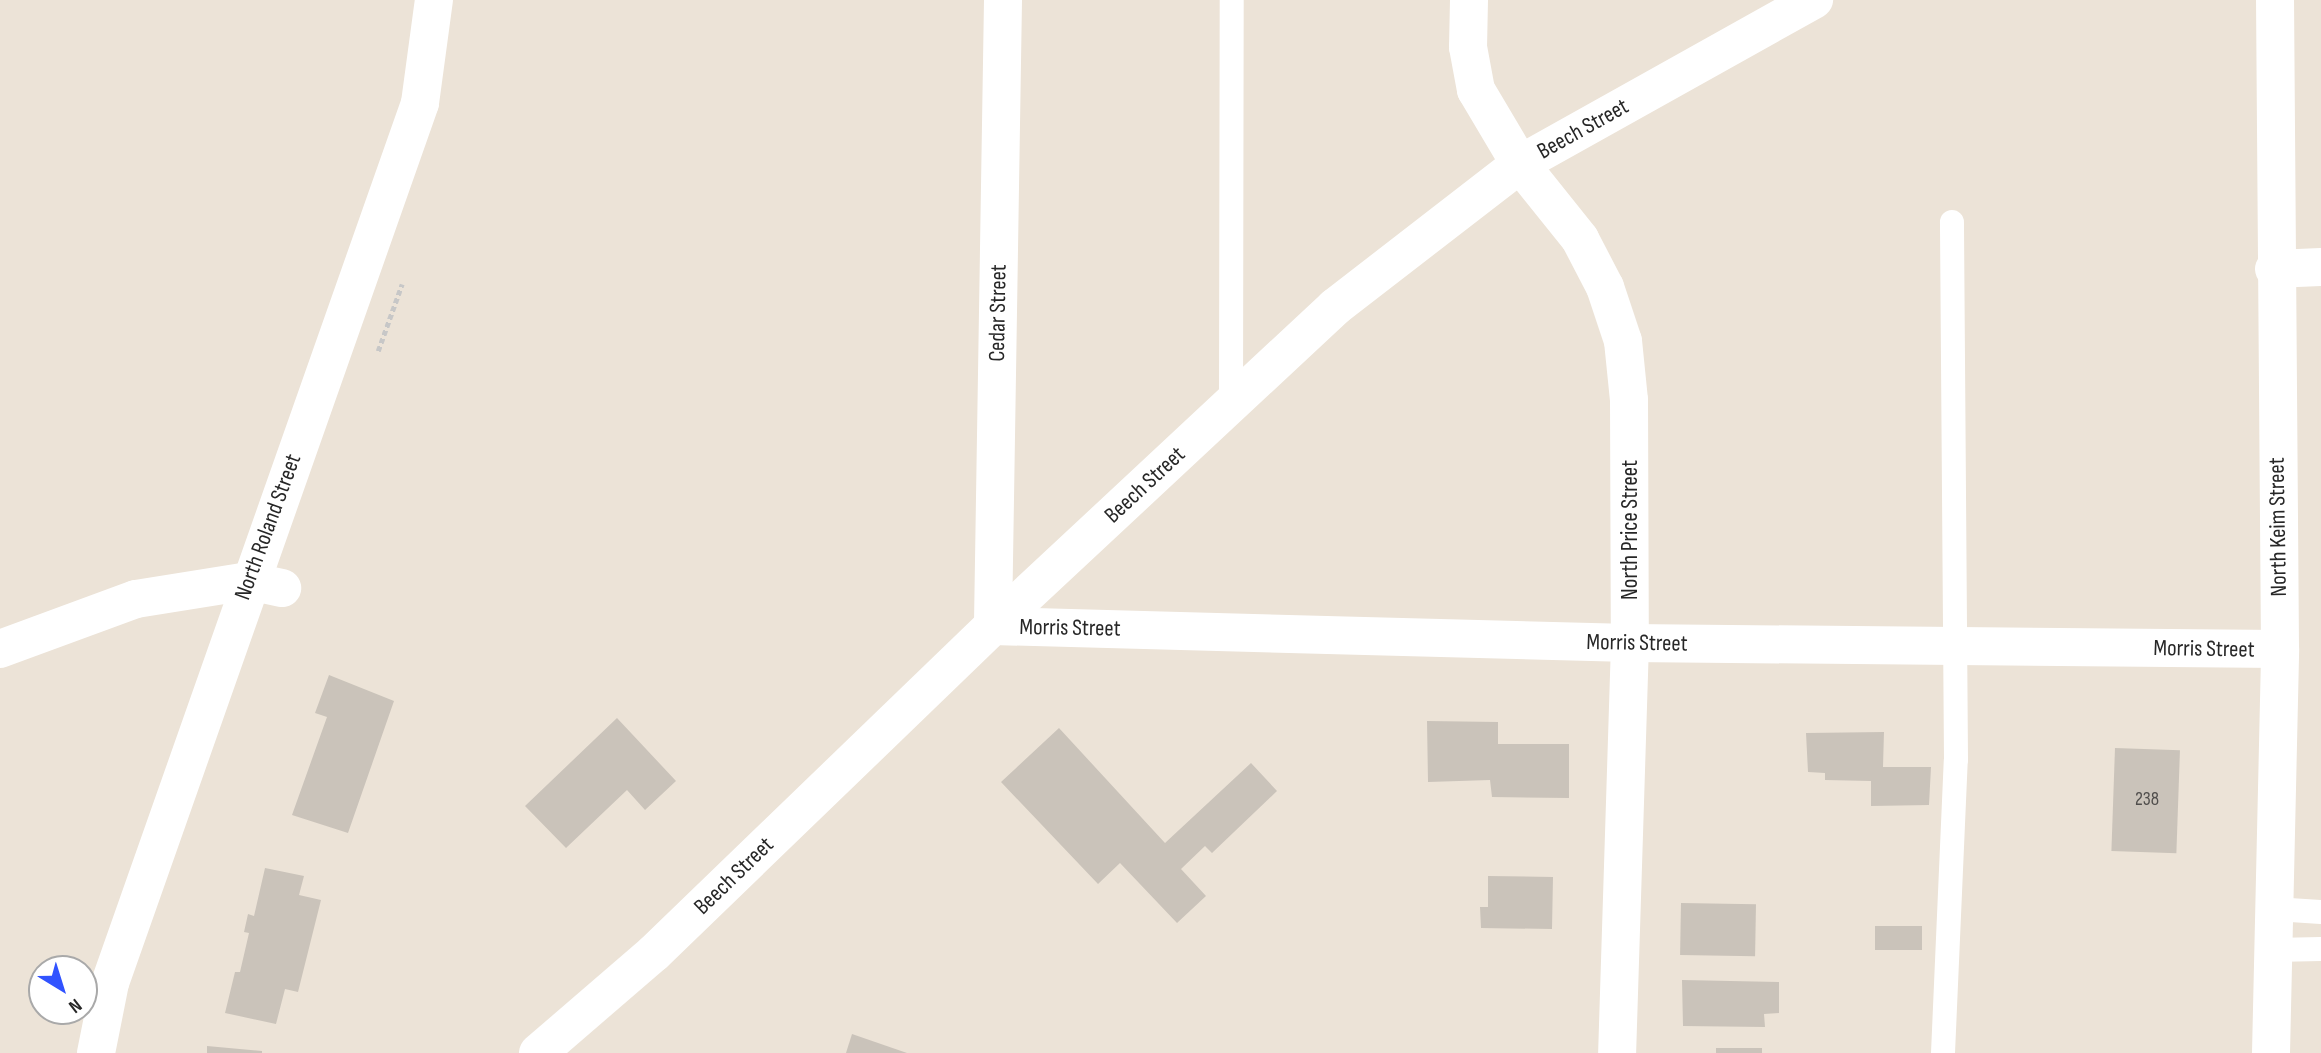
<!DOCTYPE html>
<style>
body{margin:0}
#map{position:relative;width:2321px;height:1053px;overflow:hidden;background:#ece3d7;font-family:"Sofia Sans Condensed",sans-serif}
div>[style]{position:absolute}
.building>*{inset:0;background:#cac3ba;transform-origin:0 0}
.path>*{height:4.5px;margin-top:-2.25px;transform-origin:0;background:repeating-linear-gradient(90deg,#c7c7c7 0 5px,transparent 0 8.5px)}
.service>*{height:24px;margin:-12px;padding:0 12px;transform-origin:12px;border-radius:12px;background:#fff}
.minor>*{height:38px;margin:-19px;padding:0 19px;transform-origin:19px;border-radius:19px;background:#fff}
.tertiary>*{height:38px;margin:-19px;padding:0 19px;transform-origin:19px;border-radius:19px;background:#fff}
span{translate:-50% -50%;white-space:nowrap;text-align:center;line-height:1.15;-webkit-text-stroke:6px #fff;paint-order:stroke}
.number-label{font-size:19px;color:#504e4c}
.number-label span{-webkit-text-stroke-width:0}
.street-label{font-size:23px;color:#272727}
.north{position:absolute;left:28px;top:955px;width:70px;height:70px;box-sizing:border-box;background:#fff;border:2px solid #a9a9a9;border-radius:50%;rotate:142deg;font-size:19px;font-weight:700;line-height:28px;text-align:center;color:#272727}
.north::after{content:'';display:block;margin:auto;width:24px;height:32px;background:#3153ff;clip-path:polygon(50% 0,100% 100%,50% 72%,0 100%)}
</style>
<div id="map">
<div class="building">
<i style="clip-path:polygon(329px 675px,394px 701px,348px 833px,292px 815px,327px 717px,315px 713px)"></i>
<i style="clip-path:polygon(617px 718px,676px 781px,645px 810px,627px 790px,566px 848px,525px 806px)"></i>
<i style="clip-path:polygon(1427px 721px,1498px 722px,1498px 744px,1569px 744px,1569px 798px,1492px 797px,1490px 780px,1428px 782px)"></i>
<i style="clip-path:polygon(1059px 728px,1165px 843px,1251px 763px,1277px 791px,1212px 853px,1205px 846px,1181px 869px,1206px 896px,1177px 923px,1120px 863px,1098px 884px,1001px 782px)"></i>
<i style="clip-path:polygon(1884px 732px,1883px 767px,1931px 767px,1929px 805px,1871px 806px,1871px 781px,1825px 780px,1825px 773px,1808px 772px,1806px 733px)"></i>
<i style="left:2115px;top:748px;width:65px;height:103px;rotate:2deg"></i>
<i style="clip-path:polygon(265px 868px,304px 876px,299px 895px,321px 900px,298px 992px,285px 989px,276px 1024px,225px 1013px,235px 972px,240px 972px,249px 933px,244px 932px,248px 914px,254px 916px)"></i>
<i style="clip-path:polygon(1488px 876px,1553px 877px,1552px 929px,1481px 928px,1480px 907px,1488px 907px)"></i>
<i style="left:1681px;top:903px;width:75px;height:52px;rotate:1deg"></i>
<i style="left:1875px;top:926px;width:47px;height:24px"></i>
<i style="clip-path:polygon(1682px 980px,1779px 982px,1779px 1013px,1764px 1014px,1765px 1027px,1683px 1026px)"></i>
<i style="clip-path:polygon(852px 1034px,907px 1053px,846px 1053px)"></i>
<i style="clip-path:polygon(207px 1046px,262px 1051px,262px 1053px,207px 1053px)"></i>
<i style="left:1716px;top:1048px;width:46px;height:5px"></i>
</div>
<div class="path">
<i style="left:378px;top:351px;width:71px;rotate:-70.3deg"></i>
</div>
<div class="service">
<i style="left:1231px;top:404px;width:404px;rotate:-89.9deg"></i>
<i style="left:2275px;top:909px;width:46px;rotate:3.7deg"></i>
<i style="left:2274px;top:950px;width:47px;rotate:-1.2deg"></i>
<i style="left:1943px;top:1053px;width:293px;rotate:-87.5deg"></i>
<i style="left:1956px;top:760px;width:538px;rotate:-90.43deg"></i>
</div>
<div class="minor">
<i style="left:1003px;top:0;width:626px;rotate:90.92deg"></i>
<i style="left:993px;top:626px;width:637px;rotate:1.53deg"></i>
<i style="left:1630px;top:643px;width:650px;rotate:0.53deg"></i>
<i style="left:1469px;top:0;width:47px;rotate:91.2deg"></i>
<i style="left:1468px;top:47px;width:44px;rotate:79.5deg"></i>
<i style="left:1476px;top:90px;width:86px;rotate:59.3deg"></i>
<i style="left:1520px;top:164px;width:96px;rotate:51.3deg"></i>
<i style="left:1580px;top:239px;width:54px;rotate:62.5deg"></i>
<i style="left:1605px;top:287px;width:57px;rotate:71.6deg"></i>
<i style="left:1623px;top:341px;width:59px;rotate:84.2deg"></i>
<i style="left:1629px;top:400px;width:243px;rotate:89.8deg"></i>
<i style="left:1630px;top:643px;width:410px;rotate:91.8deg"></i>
<i style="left:2274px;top:269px;width:47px;rotate:-2.4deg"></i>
<i style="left:0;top:649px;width:145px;rotate:-20.2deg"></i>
<i style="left:136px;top:599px;width:114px;rotate:-9.1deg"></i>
<i style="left:249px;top:581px;width:34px;rotate:12deg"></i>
<i style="left:96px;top:1053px;width:71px;rotate:-78.7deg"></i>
<i style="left:110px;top:983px;width:933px;rotate:-70.59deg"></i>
<i style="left:420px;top:103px;width:104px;rotate:-82.3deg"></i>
</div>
<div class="tertiary">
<i style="left:538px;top:1053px;width:153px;rotate:-40.8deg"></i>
<i style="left:654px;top:953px;width:471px;rotate:-44deg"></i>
<i style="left:993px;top:626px;width:468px;rotate:-43deg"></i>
<i style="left:1335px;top:307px;width:234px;rotate:-37.7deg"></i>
<i style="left:1520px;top:164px;width:337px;rotate:-29.2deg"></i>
<i style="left:2271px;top:1053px;width:404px;rotate:-88.7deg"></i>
<i style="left:2280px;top:649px;width:649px;rotate:-90.44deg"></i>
</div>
<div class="number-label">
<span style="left:2147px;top:800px">238</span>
</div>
<div class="street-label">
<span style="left:1583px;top:129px;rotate:-29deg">Beech Street</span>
<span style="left:998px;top:313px;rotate:-89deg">Cedar Street</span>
<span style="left:1145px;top:485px;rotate:-43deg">Beech Street</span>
<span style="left:268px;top:527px;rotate:-70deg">North Roland Street</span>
<span style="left:2278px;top:527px;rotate:-91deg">North Keim Street</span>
<span style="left:1630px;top:530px;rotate:-90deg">North Price Street</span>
<span style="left:1070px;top:628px;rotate:1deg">Morris Street</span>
<span style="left:1637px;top:643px;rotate:1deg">Morris Street</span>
<span style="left:2204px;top:649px;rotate:1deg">Morris Street</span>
<span style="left:734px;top:876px;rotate:-44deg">Beech Street</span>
</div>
<div class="north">N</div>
</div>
